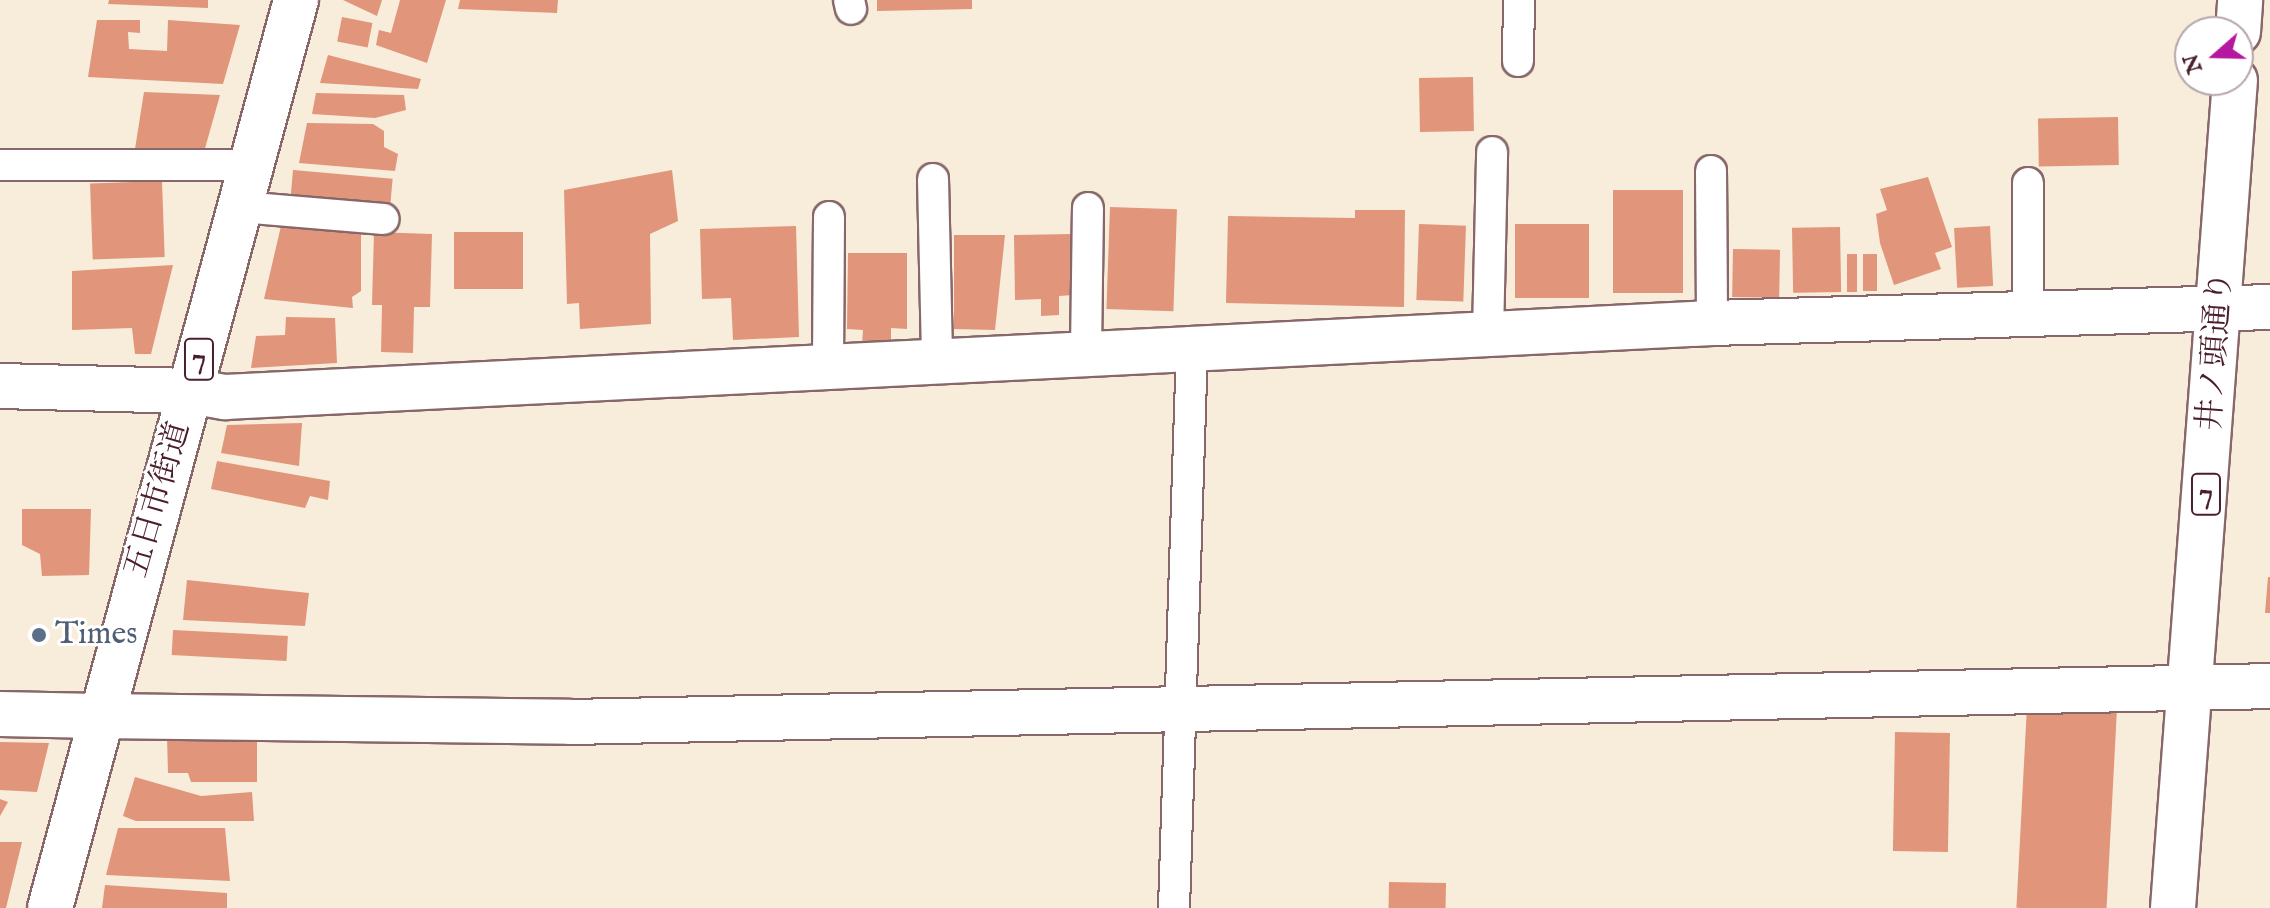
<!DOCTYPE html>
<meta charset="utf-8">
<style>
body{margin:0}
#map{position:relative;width:2270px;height:908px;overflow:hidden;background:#f8ecdb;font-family:"IM FELL English","Noto Serif JP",serif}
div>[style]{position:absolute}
.building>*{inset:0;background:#e1957a;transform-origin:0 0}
.roads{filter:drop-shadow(2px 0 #876769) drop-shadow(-2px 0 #876769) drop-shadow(0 2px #876769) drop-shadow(0 -2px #876769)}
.lane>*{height:30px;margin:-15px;padding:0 15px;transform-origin:15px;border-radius:15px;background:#fff}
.street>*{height:44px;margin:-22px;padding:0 22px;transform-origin:22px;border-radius:22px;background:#fff}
.secondary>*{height:44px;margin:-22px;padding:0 22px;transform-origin:22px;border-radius:22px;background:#fff}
.primary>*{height:44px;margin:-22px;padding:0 22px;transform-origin:22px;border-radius:22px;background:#fff}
.dots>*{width:22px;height:22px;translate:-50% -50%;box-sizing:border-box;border:4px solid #fff;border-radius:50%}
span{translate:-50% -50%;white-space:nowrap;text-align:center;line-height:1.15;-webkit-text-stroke:6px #fff;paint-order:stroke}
.shield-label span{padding:2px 6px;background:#fff;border:2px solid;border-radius:6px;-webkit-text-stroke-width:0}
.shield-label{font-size:30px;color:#4a1f2b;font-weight:700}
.street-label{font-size:32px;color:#4a1f2b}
.service-label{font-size:32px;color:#4e5e75}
.left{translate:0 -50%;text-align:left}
.north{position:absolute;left:2174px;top:16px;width:80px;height:80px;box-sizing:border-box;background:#fff;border:2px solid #b7a5aa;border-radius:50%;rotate:250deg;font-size:22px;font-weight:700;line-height:32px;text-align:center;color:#4a1f2b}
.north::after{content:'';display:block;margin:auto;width:28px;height:36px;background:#b5179e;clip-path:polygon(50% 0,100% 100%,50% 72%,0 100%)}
</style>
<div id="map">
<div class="building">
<i style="clip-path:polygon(109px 0,208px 0,208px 8px,108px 4px)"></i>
<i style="clip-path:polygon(343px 0,382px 0,377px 16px)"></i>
<i style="clip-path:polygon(400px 0,446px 0,427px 63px,376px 45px,379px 30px,391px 33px)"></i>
<i style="clip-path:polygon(460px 0,558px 0,557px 13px,458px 9px)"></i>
<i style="clip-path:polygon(877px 0,972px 0,972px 9px,877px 11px)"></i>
<i style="left:342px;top:17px;width:31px;height:25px;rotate:11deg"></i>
<i style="clip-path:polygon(97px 20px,140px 20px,140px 33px,128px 32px,129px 49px,167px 51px,168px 20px,240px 25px,223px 84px,88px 77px)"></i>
<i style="clip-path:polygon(328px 55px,421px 79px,418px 89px,320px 83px)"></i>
<i style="left:1473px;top:77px;width:54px;height:54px;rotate:89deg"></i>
<i style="clip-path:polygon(144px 92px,220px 95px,204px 152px,135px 149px)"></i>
<i style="clip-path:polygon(316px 93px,404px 95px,406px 110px,375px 118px,312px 114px)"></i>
<i style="left:2118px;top:117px;width:48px;height:80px;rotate:89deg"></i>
<i style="clip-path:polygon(307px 123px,373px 124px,384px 131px,384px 147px,398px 154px,395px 171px,299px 163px)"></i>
<i style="left:293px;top:170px;width:100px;height:30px;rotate:5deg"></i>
<i style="clip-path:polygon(672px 170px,678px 221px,650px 234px,651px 324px,580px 329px,579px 303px,567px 304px,564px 190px)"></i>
<i style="clip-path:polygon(1928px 177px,1952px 247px,1935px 253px,1941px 269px,1894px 285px,1880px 243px,1876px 214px,1887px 210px,1880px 189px)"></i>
<i style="left:162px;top:181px;width:76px;height:72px;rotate:88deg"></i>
<i style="left:1683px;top:190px;width:103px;height:70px;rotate:90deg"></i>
<i style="left:1110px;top:207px;width:67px;height:102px;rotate:2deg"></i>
<i style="clip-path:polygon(1355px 210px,1405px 210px,1404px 307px,1226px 303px,1228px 216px,1355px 218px)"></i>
<i style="left:1419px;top:224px;width:47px;height:76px;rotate:2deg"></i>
<i style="left:1515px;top:224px;width:74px;height:74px"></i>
<i style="clip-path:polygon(281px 226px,361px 230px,361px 291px,352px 297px,353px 308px,264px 299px)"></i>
<i style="clip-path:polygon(796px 226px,799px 337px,733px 340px,731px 298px,702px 299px,700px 229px)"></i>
<i style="left:1990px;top:226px;width:60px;height:36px;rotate:87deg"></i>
<i style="left:1840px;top:227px;width:65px;height:48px;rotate:89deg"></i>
<i style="clip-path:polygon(374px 232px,432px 234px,430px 307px,414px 307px,413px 353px,381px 352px,382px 305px,372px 305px)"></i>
<i style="left:454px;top:232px;width:69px;height:57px"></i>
<i style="clip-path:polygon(1072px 234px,1073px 295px,1059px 296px,1059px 315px,1041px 316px,1041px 299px,1015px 300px,1014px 235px)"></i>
<i style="clip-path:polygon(954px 235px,1005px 235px,995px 330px,954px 329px)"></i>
<i style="left:1733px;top:249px;width:47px;height:48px;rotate:1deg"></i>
<i style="clip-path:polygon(848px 253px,907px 253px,907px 329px,891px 328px,891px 344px,862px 344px,863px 330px,847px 329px)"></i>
<i style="left:1847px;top:254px;width:10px;height:38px"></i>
<i style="left:1863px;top:254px;width:14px;height:37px"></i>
<i style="clip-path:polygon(173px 265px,151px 354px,135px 354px,132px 328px,72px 330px,72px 271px)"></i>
<i style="clip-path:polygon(286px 317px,335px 318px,337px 363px,251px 368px,256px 336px,285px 335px)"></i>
<i style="clip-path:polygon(302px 423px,299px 466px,221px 453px,227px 425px)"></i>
<i style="clip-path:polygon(217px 461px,330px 481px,328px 500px,310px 496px,305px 508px,211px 489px)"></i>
<i style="clip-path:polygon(22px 509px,91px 509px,89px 575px,42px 576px,40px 554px,22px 545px)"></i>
<i style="clip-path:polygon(2268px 577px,2270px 577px,2270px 613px,2265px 613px)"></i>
<i style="clip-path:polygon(187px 580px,309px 593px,305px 626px,183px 620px)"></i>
<i style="left:173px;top:630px;width:115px;height:25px;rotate:3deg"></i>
<i style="left:2027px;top:706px;width:90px;height:202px;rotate:3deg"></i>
<i style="left:1895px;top:732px;width:55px;height:119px;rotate:1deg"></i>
<i style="clip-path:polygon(167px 737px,257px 739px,257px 782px,191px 782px,188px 773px,168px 773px)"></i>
<i style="clip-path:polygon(0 742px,49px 743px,37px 792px,0 790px)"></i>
<i style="clip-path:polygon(135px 777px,201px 796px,252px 792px,254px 821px,136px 821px,123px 816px)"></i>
<i style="clip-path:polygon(0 799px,8px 802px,0 816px)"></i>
<i style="clip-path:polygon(118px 828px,225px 828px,230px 881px,106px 875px)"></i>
<i style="clip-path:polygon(0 842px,22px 842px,6px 908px,0 908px)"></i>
<i style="left:1389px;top:882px;width:57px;height:26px;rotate:1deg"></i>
<i style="clip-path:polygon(105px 885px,227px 893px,227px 908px,102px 908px)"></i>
</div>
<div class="roads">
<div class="lane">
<i style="left:849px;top:0;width:9px;rotate:77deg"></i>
<i style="left:1518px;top:61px;width:61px;rotate:-89.1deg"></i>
<i style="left:0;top:165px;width:251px"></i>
<i style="left:1711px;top:171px;width:152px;rotate:89.6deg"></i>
<i style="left:933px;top:179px;width:177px;rotate:88.7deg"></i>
<i style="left:241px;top:207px;width:143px;rotate:4.8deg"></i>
<i style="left:2028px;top:312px;width:129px;rotate:-90deg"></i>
<i style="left:1488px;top:334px;width:182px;rotate:-88.7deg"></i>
<i style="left:1086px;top:350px;width:142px;rotate:-89.2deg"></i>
<i style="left:828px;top:363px;width:146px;rotate:-89.6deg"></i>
<i style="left:1174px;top:908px;width:561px;rotate:-88.16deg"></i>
</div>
<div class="street">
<i style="left:190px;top:391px;width:36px;rotate:10deg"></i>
<i style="left:225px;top:397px;width:1489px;rotate:-2.85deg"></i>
<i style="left:1712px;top:323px;width:558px;rotate:-1.64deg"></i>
<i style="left:98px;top:716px;width:472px;rotate:0.7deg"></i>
<i style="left:570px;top:722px;width:1700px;rotate:-1.21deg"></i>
</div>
<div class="secondary">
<i style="left:0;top:386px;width:190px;rotate:1.5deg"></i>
<i style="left:0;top:714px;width:98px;rotate:1.2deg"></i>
</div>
<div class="primary">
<i style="left:2238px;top:32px;width:32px;rotate:-86deg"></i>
<i style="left:50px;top:908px;width:941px;rotate:-74.84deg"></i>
<i style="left:2173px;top:908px;width:830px;rotate:-85.72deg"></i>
</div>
</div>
<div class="dots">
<i style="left:39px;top:635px;background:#5c6f8a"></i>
</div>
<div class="shield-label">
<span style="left:199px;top:359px">7</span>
<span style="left:2206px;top:494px">7</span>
</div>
<div class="street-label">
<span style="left:2217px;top:351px;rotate:-86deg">井ノ頭通り</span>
<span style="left:159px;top:500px;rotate:-74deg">五日市街道</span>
</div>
<div class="service-label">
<span class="left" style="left:55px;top:635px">Times</span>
</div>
<div class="north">N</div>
</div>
